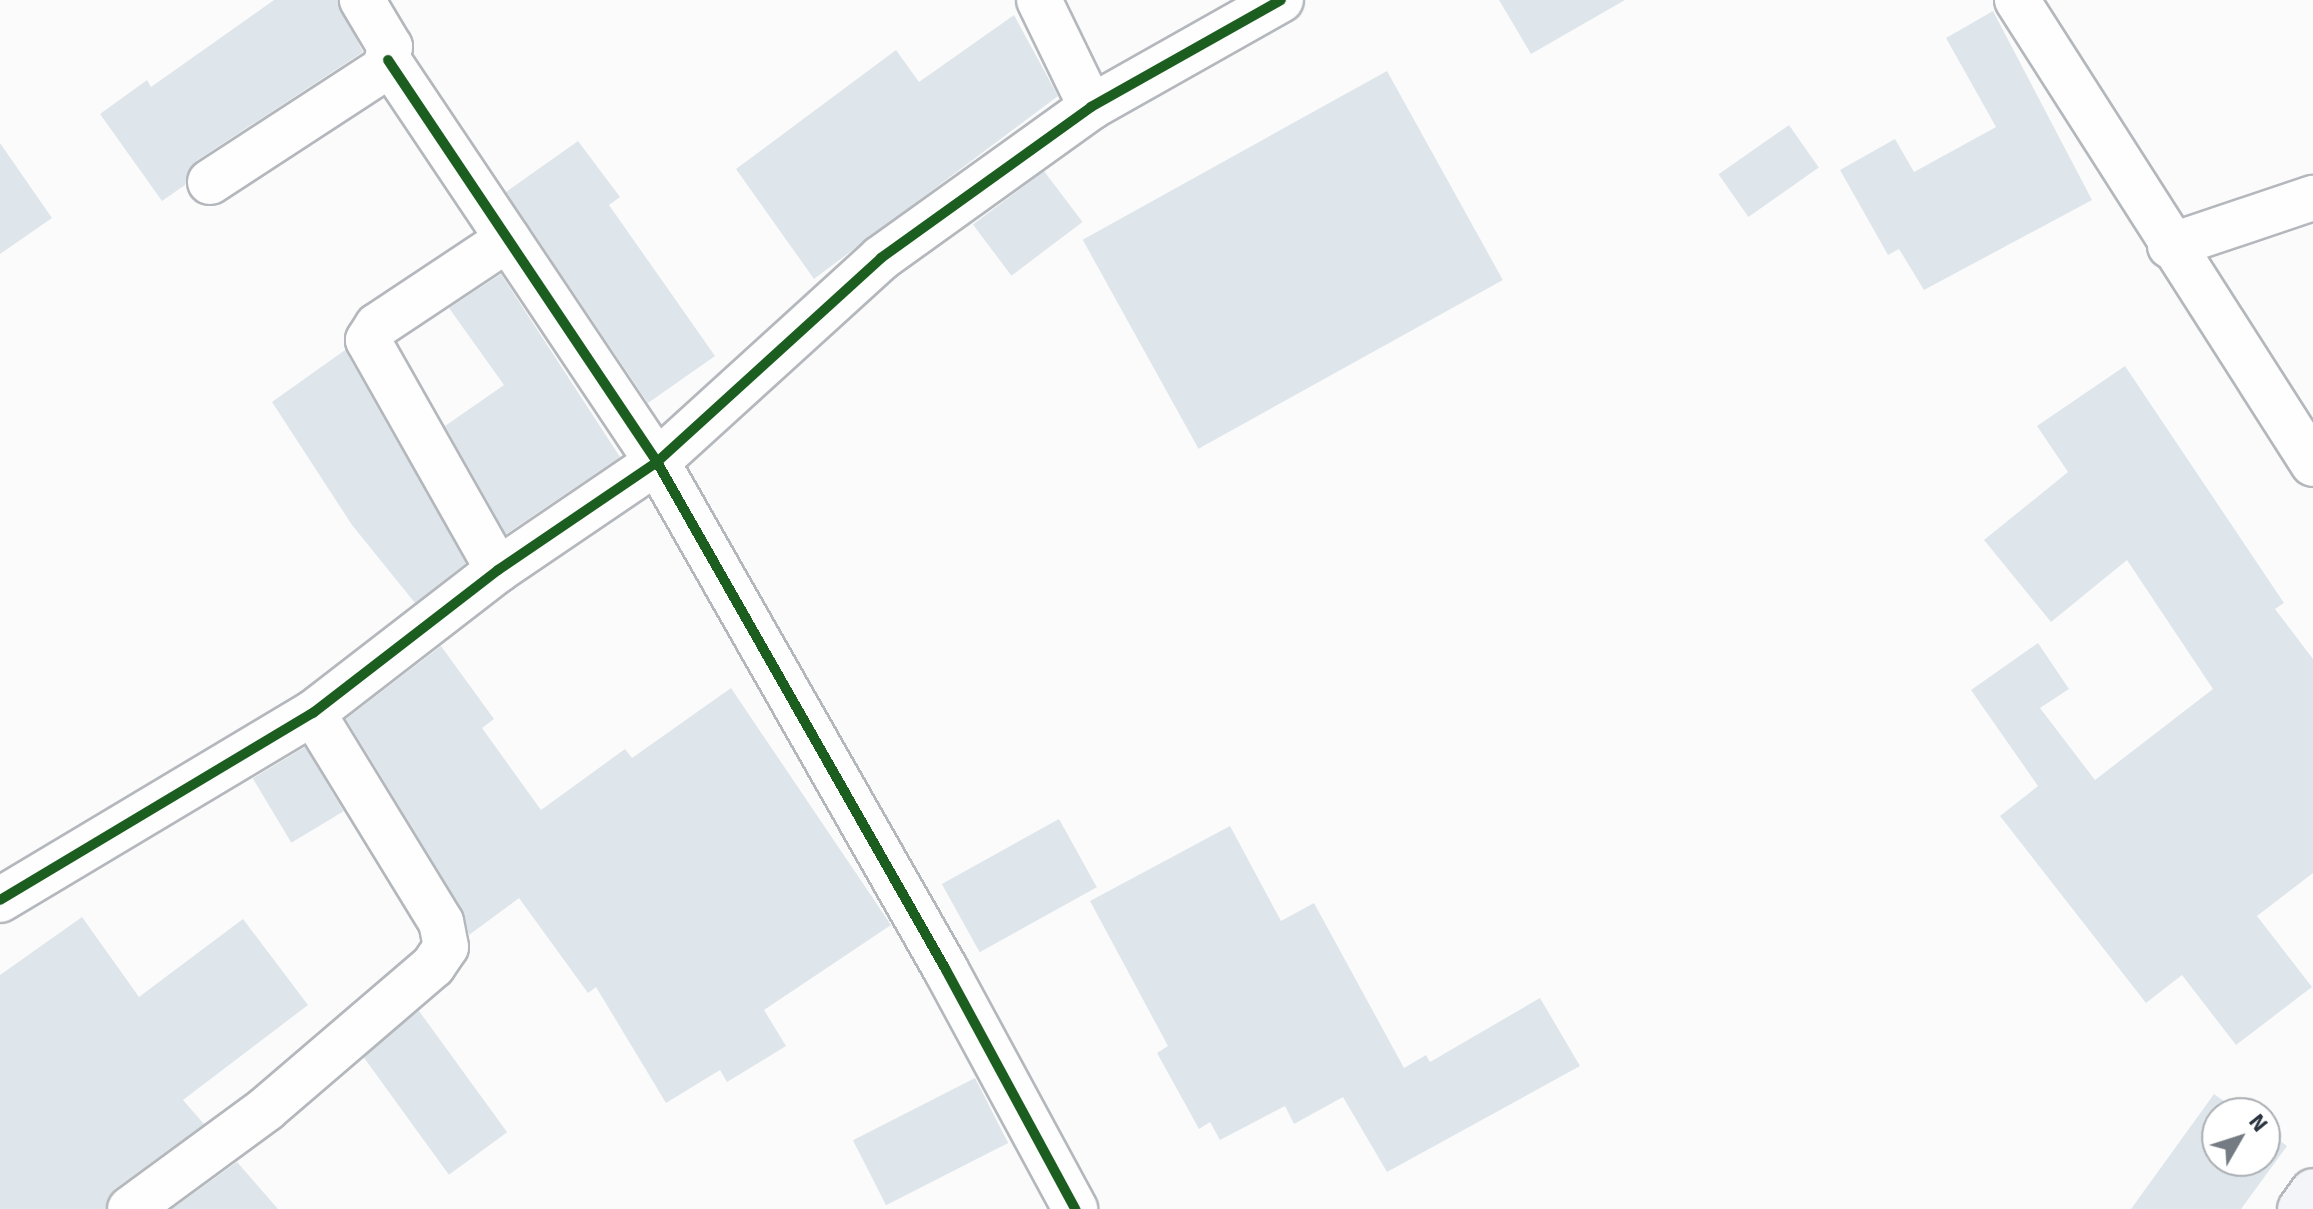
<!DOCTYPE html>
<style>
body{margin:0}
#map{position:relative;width:2313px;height:1209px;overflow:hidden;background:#fbfbfb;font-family:Signika,sans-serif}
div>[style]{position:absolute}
.building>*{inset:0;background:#dee6eb;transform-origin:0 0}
.roads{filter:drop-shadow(2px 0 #b4b8bd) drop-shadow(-2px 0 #b4b8bd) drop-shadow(0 2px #b4b8bd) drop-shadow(0 -2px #b4b8bd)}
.minor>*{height:44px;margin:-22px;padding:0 22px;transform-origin:22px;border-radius:22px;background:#fefefe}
.major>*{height:44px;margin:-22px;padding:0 22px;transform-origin:22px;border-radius:22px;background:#f4f5f8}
.cycleway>*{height:10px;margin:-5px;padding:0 5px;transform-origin:5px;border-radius:5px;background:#1b5e20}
span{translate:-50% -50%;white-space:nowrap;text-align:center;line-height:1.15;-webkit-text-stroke:7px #fff;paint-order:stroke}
.north{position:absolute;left:2201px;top:1097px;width:80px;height:80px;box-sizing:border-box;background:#fff;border:2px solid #abafb3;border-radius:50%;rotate:51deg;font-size:22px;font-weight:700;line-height:32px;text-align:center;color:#2c3641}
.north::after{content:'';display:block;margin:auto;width:28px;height:36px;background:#747b82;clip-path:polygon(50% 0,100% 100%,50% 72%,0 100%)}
</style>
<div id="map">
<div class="building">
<i style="clip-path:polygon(274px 0,337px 0,363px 52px,196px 161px,185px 185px,162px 201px,100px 114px,147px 80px,151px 87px)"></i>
<i style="clip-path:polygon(1499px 0,1625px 0,1531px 54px)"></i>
<i style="clip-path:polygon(1993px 11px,2092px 200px,1924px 290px,1899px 249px,1888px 255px,1840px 170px,1895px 139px,1914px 172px,1996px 127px,1946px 38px)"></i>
<i style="clip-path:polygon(1014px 15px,1058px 96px,814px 279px,736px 169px,896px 50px,919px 82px)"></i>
<i style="left:1387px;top:71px;width:239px;height:348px;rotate:61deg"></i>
<i style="left:1789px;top:125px;width:52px;height:86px;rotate:55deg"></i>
<i style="clip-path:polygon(578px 141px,620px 197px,609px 205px,715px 356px,648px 403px,506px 192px)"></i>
<i style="clip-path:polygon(0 143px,52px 218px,0 254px)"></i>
<i style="left:1044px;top:171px;width:64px;height:89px;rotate:53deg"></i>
<i style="clip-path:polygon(501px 274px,620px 457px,506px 534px,445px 426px,504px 385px,449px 308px)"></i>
<i style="clip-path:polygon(345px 350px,466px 563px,415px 603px,352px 525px,272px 402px)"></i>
<i style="clip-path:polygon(2125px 366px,2284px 603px,2275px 609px,2313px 659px,2313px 873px,2257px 916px,2312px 987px,2236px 1045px,2182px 975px,2146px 1003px,2000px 816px,2038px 786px,1971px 690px,2038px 643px,2069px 689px,2040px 708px,2095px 780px,2213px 689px,2127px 560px,2051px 622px,1984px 540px,2068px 472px,2037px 426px)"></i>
<i style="clip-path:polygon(441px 646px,494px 719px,482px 728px,541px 810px,625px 749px,632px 758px,731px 688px,891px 925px,764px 1010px,786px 1046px,727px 1082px,720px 1070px,666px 1103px,596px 987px,588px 993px,519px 898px,469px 935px,462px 909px,346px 719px)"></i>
<i style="left:305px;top:747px;width:75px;height:61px;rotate:59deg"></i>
<i style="left:1059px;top:819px;width:78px;height:134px;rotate:61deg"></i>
<i style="clip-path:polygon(1230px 826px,1281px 921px,1314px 903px,1404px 1068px,1426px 1055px,1430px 1062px,1540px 998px,1580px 1066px,1387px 1172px,1343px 1097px,1294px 1124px,1285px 1106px,1220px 1140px,1210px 1122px,1199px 1129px,1157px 1053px,1168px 1046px,1090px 901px)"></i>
<i style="clip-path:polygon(82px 917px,139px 997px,243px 919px,308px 1005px,183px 1100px,204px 1124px,115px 1189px,105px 1209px,0 1209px,0 975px)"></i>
<i style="left:419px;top:1011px;width:150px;height:72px;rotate:54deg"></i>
<i style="left:975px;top:1078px;width:73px;height:137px;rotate:63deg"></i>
<i style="clip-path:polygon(2214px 1094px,2241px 1113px,2217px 1113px,2217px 1161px,2265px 1161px,2265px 1130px,2287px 1146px,2241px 1209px,2131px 1209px)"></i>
<i style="clip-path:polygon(237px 1162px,278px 1209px,172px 1209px)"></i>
</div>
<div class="roads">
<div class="minor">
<i style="left:1039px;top:0;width:119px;rotate:64.1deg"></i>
<i style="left:2017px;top:0;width:550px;rotate:57.46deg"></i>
<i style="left:388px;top:60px;width:484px;rotate:56.2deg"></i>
<i style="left:657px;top:462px;width:584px;rotate:60.36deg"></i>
<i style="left:946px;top:970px;width:272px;rotate:61.6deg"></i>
<i style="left:210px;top:182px;width:209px;rotate:-33.1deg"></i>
<i style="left:385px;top:68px;width:22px;rotate:-77deg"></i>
<i style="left:390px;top:47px;width:55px;rotate:-120.8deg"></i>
<i style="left:2170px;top:246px;width:151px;rotate:-18.6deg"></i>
<i style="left:498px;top:570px;width:264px;rotate:-119.5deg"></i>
<i style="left:368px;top:340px;width:17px;rotate:-57deg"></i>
<i style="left:377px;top:326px;width:157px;rotate:-33.6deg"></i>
<i style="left:0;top:900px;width:365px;rotate:-30.9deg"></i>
<i style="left:313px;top:713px;width:234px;rotate:-37.7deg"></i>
<i style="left:498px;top:570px;width:192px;rotate:-34.2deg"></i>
<i style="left:657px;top:462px;width:303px;rotate:-42.3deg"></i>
<i style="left:881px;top:258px;width:259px;rotate:-35.7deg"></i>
<i style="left:1091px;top:107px;width:218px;rotate:-29.4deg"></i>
<i style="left:130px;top:1209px;width:169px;rotate:-36.3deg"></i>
<i style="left:266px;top:1109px;width:220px;rotate:-40.6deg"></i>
<i style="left:433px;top:966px;width:23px;rotate:-56deg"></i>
<i style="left:446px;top:947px;width:25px;rotate:-101deg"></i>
<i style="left:441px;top:922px;width:245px;rotate:-121.5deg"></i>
</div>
<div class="major">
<i style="left:2300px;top:1209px;width:22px;rotate:-54deg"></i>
</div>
</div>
<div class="cycleway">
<i style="left:388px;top:60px;width:484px;rotate:56.2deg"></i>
<i style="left:657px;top:462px;width:584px;rotate:60.36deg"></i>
<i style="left:946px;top:970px;width:272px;rotate:61.6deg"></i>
<i style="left:0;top:900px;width:365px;rotate:-30.9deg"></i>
<i style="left:313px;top:713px;width:234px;rotate:-37.7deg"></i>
<i style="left:498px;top:570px;width:192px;rotate:-34.2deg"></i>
<i style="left:657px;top:462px;width:303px;rotate:-42.3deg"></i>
<i style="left:881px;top:258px;width:259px;rotate:-35.7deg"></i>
<i style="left:1091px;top:107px;width:218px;rotate:-29.4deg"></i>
</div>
<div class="north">N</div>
</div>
